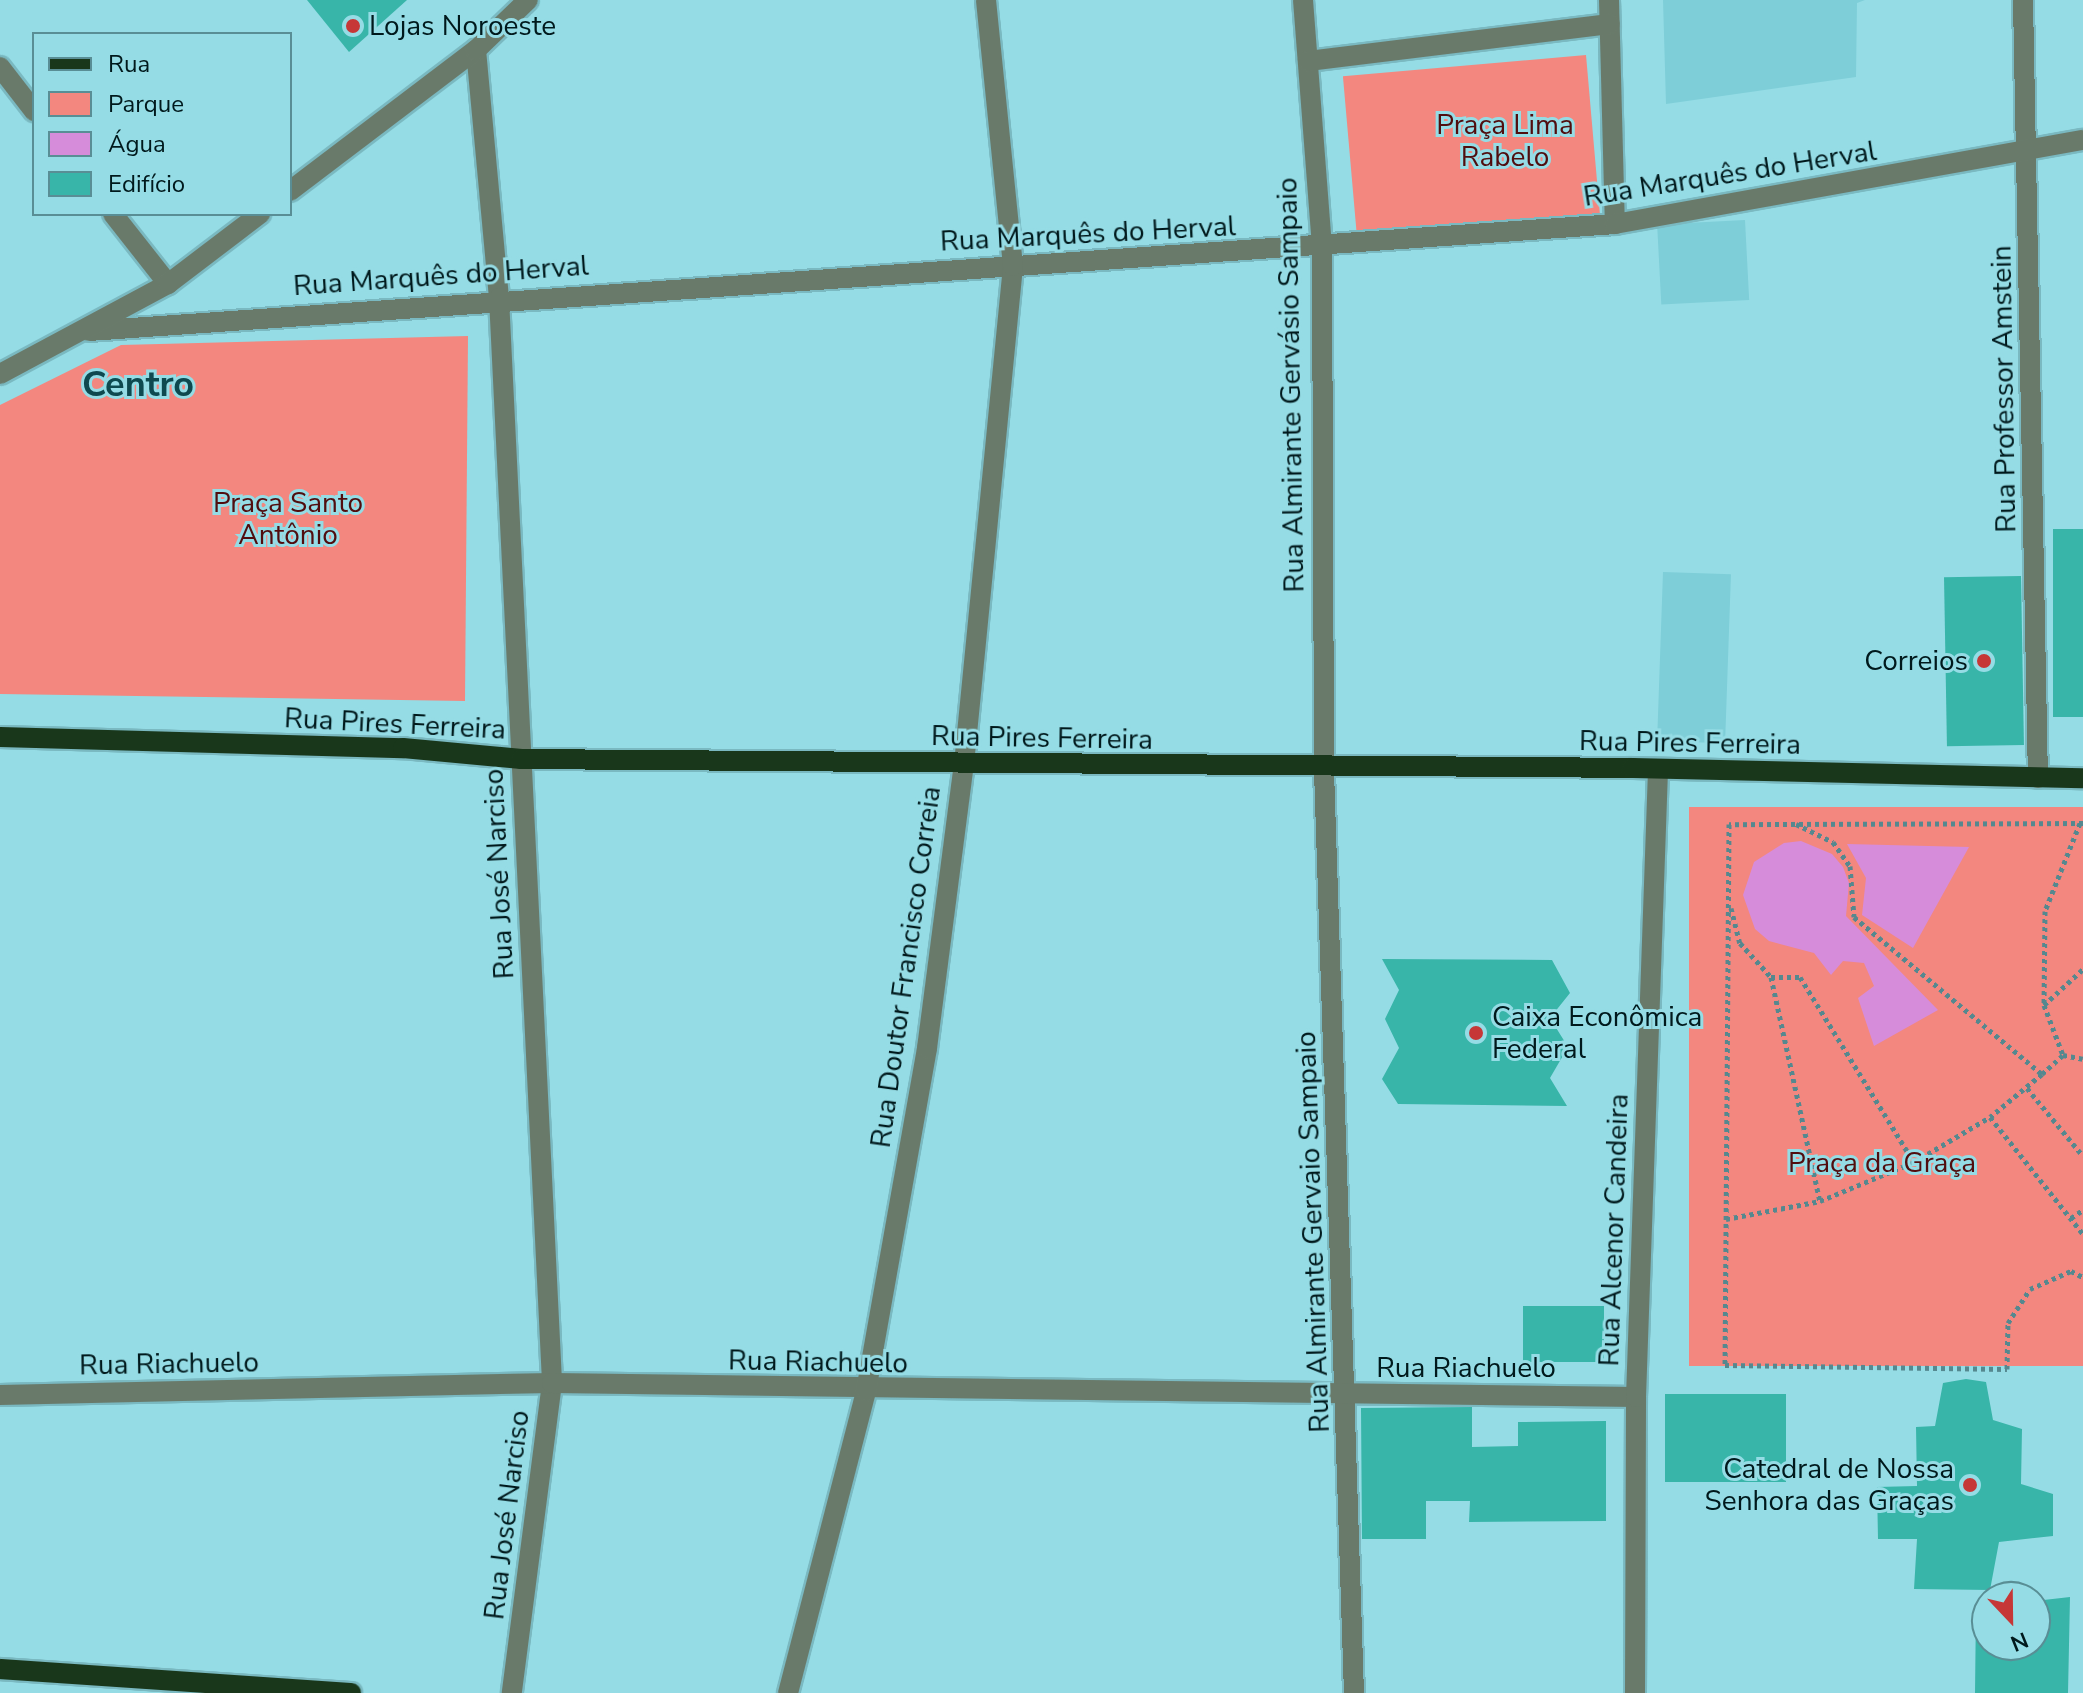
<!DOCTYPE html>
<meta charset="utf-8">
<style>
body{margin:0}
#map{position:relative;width:2083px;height:1693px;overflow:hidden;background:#95dce5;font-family:"Nunito Sans",sans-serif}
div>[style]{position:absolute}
.built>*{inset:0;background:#7eced8;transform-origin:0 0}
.green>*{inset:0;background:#f3877f;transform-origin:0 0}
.water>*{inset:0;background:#d68cda}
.building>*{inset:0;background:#38b5a9;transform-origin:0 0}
.path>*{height:5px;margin-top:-2.5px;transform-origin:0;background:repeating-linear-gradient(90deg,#55888f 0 4px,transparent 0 8px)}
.roads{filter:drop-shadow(2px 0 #7ab9c1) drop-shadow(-2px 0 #7ab9c1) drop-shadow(0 2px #7ab9c1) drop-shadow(0 -2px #7ab9c1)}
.minor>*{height:20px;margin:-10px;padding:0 10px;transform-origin:10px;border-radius:10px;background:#697a6a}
.major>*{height:20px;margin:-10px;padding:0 10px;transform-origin:10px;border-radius:10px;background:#19371b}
.dots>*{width:22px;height:22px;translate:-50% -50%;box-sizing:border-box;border:4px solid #95dce5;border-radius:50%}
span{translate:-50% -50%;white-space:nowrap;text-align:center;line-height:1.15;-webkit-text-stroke:6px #95dce5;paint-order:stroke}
.poi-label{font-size:28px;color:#00191c}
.left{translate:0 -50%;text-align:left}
.right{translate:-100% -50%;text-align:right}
.park-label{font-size:28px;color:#510d0e}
.street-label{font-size:28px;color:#00191c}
.district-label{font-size:36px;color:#0e494f;font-weight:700}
.legend{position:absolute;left:32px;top:32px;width:260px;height:184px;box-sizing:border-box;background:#95dce5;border:2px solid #598e95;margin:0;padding:10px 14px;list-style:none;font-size:24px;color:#00191c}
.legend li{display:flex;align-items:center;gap:16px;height:40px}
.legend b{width:40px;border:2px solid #598e95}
.north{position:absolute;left:1971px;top:1581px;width:80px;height:80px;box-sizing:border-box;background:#95dce5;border:2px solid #598e95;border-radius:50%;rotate:158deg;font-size:22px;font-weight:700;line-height:32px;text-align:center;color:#00191c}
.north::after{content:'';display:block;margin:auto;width:28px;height:36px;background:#c63737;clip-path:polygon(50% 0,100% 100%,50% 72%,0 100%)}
</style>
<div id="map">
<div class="built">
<i style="clip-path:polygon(1663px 0,1865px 0,1857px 3px,1856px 77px,1666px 104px)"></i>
<i style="left:1745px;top:220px;width:80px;height:88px;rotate:87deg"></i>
<i style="left:1663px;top:572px;width:68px;height:169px;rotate:2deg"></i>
</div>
<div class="green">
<i style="left:1586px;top:55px;width:159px;height:244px;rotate:85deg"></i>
<i style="clip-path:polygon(468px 336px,465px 701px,0 694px,0 405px,121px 345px)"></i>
<i style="left:1689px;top:807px;width:394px;height:559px"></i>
</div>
<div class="water">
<i style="clip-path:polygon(1801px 841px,1832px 854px,1843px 867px,1849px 883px,1846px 916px,1938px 1010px,1874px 1046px,1858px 998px,1874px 986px,1864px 963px,1843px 961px,1831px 975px,1814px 953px,1769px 941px,1755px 929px,1743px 895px,1754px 862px,1784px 843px)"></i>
<i style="clip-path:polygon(1847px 844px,1969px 847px,1913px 948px,1862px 915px,1866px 878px)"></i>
</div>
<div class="building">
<i style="clip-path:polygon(307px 0,407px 0,349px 52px)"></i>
<i style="left:2053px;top:529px;width:30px;height:188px"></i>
<i style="left:2021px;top:576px;width:169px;height:77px;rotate:89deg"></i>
<i style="clip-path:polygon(1382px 959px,1552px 960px,1570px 993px,1550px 1018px,1568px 1047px,1550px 1078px,1567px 1106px,1398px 1104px,1382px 1079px,1399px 1048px,1385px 1019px,1399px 990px)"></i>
<i style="left:1523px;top:1306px;width:81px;height:56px"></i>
<i style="clip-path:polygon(1966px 1379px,1986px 1382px,1993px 1420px,2022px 1429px,2021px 1484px,2053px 1494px,2053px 1536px,1999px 1542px,1990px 1590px,1914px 1589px,1917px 1539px,1878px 1539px,1877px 1487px,1917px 1486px,1916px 1427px,1935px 1426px,1943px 1383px)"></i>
<i style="left:1665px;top:1394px;width:121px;height:88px"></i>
<i style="clip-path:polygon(1472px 1407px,1472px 1447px,1518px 1446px,1518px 1422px,1606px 1421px,1606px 1521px,1469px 1522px,1470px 1501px,1426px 1501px,1426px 1539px,1362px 1539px,1361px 1408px)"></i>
<i style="clip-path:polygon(2070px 1597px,2068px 1693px,1975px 1693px,1976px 1607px,1987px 1606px,1987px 1645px,2035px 1645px,2035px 1601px)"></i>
</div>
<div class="path">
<i style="left:2080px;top:823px;width:95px;rotate:111.7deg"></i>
<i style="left:2045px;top:911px;width:94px;rotate:90.6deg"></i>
<i style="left:2044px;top:1005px;width:53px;rotate:69.2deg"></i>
<i style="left:2063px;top:1055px;width:20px;rotate:11deg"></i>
<i style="left:2083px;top:823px;width:354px;rotate:179.8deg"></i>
<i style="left:1729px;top:824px;width:541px;rotate:90.42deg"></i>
<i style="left:1725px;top:1365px;width:282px;rotate:0.8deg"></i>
<i style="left:2007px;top:1369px;width:46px;rotate:-88.8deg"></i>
<i style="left:2008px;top:1323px;width:40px;rotate:-57.1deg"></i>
<i style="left:2030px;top:1289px;width:45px;rotate:-23.7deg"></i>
<i style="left:2071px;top:1271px;width:13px;rotate:27deg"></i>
<i style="left:1796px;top:824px;width:41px;rotate:25.9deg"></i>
<i style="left:1833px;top:842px;width:29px;rotate:55deg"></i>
<i style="left:1850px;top:866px;width:51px;rotate:85.5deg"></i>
<i style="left:1854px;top:917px;width:245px;rotate:39.9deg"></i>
<i style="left:2042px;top:1074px;width:67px;rotate:140.4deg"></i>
<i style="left:1990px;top:1117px;width:149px;rotate:51.5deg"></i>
<i style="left:1731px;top:908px;width:36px;rotate:76deg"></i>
<i style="left:1740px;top:943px;width:46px;rotate:47.6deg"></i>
<i style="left:1771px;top:977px;width:29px"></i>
<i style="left:1800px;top:977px;width:217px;rotate:58.4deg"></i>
<i style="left:1914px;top:1162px;width:88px;rotate:-30.6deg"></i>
<i style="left:1771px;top:977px;width:229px;rotate:77.7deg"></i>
<i style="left:2044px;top:1005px;width:53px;rotate:-42.7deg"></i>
<i style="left:2042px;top:1074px;width:28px;rotate:-42deg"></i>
<i style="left:2027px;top:1088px;width:88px;rotate:50.5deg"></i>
<i style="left:2071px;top:1218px;width:14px;rotate:-34deg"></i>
<i style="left:1726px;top:1219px;width:96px;rotate:-10.8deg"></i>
<i style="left:1820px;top:1201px;width:102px;rotate:-22.5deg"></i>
</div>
<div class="roads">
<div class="minor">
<i style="left:1303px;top:0;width:249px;rotate:85.6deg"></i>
<i style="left:1322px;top:248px;width:522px;rotate:89.78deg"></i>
<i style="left:1324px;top:770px;width:923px;rotate:88.14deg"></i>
<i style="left:1609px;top:0;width:224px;rotate:88.5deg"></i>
<i style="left:2023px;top:0;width:778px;rotate:88.9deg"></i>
<i style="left:476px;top:50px;width:249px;rotate:84.7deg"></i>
<i style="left:499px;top:298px;width:1086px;rotate:87.2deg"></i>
<i style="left:552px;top:1383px;width:313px;rotate:97.4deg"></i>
<i style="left:1308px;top:61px;width:304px;rotate:-7deg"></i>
<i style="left:0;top:67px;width:56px;rotate:52.3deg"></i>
<i style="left:290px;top:191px;width:233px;rotate:-37.2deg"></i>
<i style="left:476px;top:50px;width:72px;rotate:-43.9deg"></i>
<i style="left:113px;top:214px;width:89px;rotate:51.8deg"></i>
<i style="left:89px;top:331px;width:1530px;rotate:-4.01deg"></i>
<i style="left:1615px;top:224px;width:475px;rotate:-10.2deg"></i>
<i style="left:0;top:374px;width:191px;rotate:-28.2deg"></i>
<i style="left:168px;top:284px;width:116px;rotate:-37.3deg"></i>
<i style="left:0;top:1395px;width:552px;rotate:-1.25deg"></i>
<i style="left:552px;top:1383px;width:1084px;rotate:0.74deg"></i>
<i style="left:788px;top:1693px;width:312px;rotate:-75.5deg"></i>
<i style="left:866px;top:1391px;width:348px;rotate:-79.9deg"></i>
<i style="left:927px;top:1048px;width:286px;rotate:-82.6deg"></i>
<i style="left:964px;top:764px;width:500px;rotate:-84.38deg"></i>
<i style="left:1013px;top:266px;width:267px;rotate:-95.8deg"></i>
<i style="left:1635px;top:1693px;width:296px;rotate:-89.8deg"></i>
<i style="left:1636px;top:1397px;width:627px;rotate:-87.99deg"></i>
</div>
<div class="major">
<i style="left:0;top:737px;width:403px;rotate:1.6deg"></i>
<i style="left:403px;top:748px;width:119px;rotate:5.3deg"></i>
<i style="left:521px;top:759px;width:1111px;rotate:0.46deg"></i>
<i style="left:1632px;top:768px;width:451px;rotate:1.3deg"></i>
<i style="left:0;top:1669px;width:352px;rotate:3.9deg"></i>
</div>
</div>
<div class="dots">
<i style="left:353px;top:26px;background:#c63737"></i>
<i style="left:1984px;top:661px;background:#c63737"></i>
<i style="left:1476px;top:1033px;background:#c63737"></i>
<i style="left:1970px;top:1485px;background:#c63737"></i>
</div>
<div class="poi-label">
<span class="left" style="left:369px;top:26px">Lojas Noroeste</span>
<span class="right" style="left:1968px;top:661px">Correios</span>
<span class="left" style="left:1492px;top:1033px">Caixa Econômica<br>Federal</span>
<span class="right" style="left:1954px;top:1485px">Catedral de Nossa<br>Senhora das Graças</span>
</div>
<div class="park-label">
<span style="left:1505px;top:141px">Praça Lima<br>Rabelo</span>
<span style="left:288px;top:519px">Praça Santo<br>Antônio</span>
<span style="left:1882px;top:1163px">Praça da Graça</span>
</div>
<div class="street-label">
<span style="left:1730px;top:174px;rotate:-9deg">Rua Marquês do Herval</span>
<span style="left:1088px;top:234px;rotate:-3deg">Rua Marquês do Herval</span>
<span style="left:441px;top:276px;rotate:-4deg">Rua Marquês do Herval</span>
<span style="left:1291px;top:385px;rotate:-91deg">Rua Almirante Gervásio Sampaio</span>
<span style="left:2004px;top:389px;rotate:-91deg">Rua Professor Amstein</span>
<span style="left:395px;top:724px;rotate:3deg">Rua Pires Ferreira</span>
<span style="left:1042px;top:738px;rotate:1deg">Rua Pires Ferreira</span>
<span style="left:1690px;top:743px;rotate:1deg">Rua Pires Ferreira</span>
<span style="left:499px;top:874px;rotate:-93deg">Rua José Narciso</span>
<span style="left:906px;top:967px;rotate:-82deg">Rua Doutor Francisco Correia</span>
<span style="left:1614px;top:1230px;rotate:-88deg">Rua Alcenor Candeira</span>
<span style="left:1313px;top:1232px;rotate:-92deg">Rua Almirante Gervaio Sampaio</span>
<span style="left:818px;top:1362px;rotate:1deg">Rua Riachuelo</span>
<span style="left:169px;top:1364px;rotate:-1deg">Rua Riachuelo</span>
<span style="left:1466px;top:1368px">Rua Riachuelo</span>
<span style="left:507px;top:1515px;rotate:-83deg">Rua José Narciso</span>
</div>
<div class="district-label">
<span style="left:138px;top:385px">Centro</span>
</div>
<ul class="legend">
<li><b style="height:10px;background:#19371b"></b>Rua</li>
<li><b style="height:22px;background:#f3877f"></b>Parque</li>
<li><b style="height:22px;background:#d68cda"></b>Água</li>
<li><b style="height:22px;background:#38b5a9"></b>Edifício</li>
</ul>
<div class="north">N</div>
</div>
